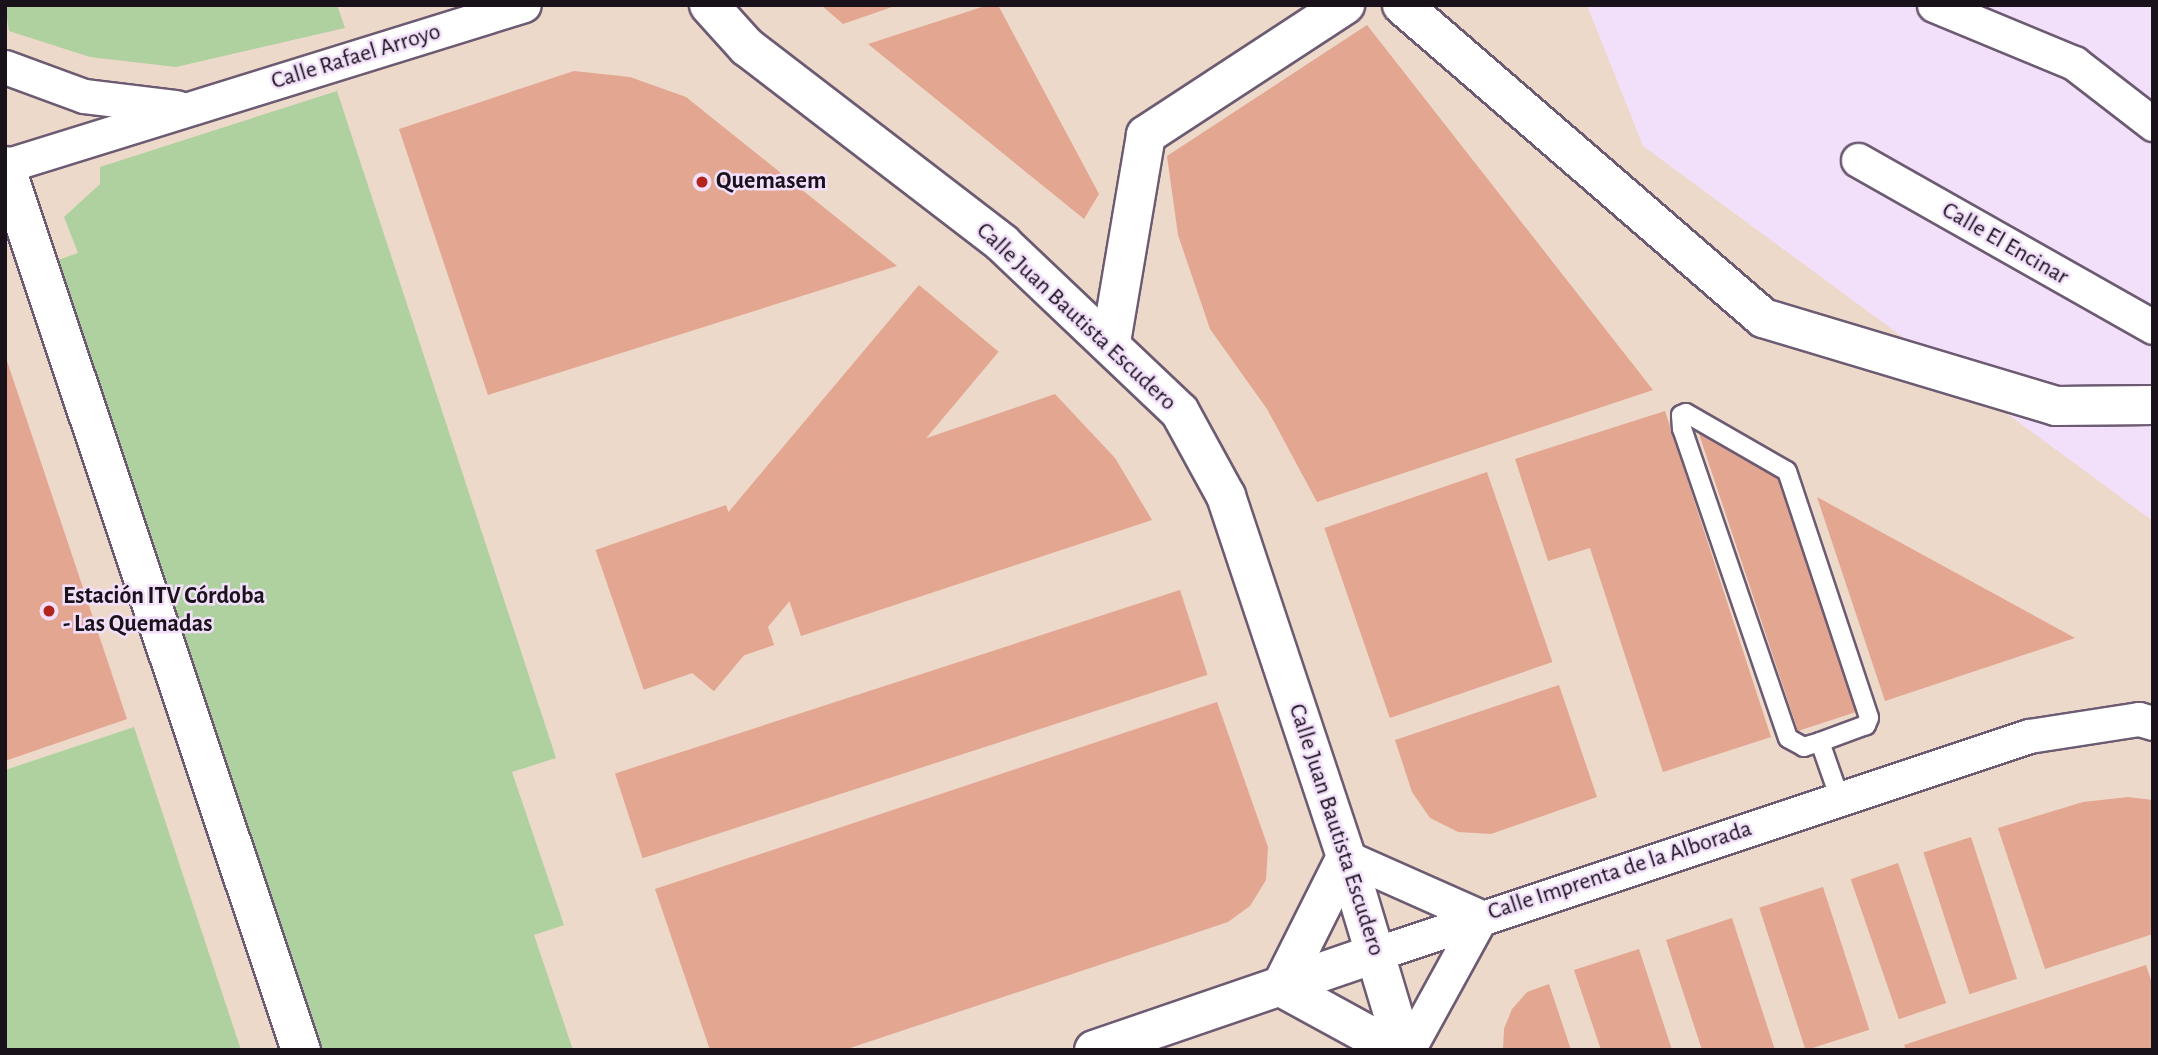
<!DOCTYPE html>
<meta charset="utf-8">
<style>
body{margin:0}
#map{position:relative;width:2158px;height:1055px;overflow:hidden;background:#f2dffa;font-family:"Alegreya Sans",sans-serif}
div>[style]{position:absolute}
.industrial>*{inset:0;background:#edd9ca}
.green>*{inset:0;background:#afd09f}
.building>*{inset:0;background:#e3a690;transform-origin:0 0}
.roads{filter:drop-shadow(2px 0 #6c5b72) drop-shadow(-2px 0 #6c5b72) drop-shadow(0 2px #6c5b72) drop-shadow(0 -2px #6c5b72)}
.service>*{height:18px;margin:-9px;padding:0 9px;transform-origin:9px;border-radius:9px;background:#fff}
.minor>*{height:33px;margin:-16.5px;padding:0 16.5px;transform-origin:16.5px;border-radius:16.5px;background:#fff}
.tertiary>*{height:38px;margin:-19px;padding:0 19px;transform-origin:19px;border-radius:19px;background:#fff}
.dots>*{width:19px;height:19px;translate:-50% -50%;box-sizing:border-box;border:4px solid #f2dffa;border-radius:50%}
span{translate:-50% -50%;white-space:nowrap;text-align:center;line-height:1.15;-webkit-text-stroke:5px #f2dffa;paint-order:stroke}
.street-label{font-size:24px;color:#19121b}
.poi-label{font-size:24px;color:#19121b;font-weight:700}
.left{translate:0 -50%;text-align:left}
.frame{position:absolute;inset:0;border:7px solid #19121b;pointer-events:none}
</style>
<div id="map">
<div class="industrial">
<i style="clip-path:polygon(5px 5px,1587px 5px,1643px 146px,2153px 521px,2153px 1050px,5px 1050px)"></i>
</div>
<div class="green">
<i style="clip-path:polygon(5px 5px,337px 5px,345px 28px,176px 67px,90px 57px,9px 31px)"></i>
<i style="clip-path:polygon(337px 91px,556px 758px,512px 772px,564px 925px,534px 935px,573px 1050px,317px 1050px,55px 261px,78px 253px,64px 217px,100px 184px,100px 167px)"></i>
<i style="clip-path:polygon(134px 727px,241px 1050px,5px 1050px,5px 770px)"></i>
</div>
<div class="building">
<i style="clip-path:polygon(821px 5px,895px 5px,895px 6px,843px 24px)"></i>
<i style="clip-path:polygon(988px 5px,998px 5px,1099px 194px,1084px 219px,868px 44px)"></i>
<i style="clip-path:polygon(1367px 25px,1653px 390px,1317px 502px,1267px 409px,1210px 329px,1178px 235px,1167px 156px)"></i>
<i style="clip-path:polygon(574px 71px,630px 77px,686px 97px,897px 266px,488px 395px,399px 129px)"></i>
<i style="left:919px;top:285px;width:104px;height:443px;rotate:40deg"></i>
<i style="clip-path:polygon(5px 355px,127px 719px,5px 761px)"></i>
<i style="clip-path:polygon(1055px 394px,1115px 458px,1152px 520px,801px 636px,755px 497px)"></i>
<i style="clip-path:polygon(1665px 411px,1771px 737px,1663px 772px,1590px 548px,1548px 561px,1515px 459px)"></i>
<i style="clip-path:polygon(1697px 428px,1781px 474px,1859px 711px,1798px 731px)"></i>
<i style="left:1487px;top:472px;width:201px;height:172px;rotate:71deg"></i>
<i style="clip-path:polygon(1817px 497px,2075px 638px,1885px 701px)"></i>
<i style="left:726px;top:505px;width:148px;height:138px;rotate:71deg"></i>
<i style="left:1180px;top:590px;width:89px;height:594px;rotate:72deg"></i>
<i style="clip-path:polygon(1559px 685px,1597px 797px,1491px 834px,1458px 832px,1430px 818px,1412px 792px,1395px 740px)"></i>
<i style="clip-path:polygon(1217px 702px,1268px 847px,1266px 880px,1250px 906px,1228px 922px,844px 1050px,710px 1050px,655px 889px)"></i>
<i style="clip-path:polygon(2128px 797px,2153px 800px,2153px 934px,2045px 969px,1998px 828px,2083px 802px)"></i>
<i style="left:1971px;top:837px;width:149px;height:50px;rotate:72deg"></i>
<i style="left:1898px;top:863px;width:148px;height:50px;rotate:71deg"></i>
<i style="left:1823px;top:887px;width:150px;height:67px;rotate:72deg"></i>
<i style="clip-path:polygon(1732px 918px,1775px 1050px,1702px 1050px,1666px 940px)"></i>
<i style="clip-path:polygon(1639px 949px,1672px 1050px,1601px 1050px,1574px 970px)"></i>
<i style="clip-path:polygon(2146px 965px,2153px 986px,2153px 1050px,1906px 1050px,1904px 1045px)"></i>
<i style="clip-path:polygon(1549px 984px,1571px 1050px,1503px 1050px,1504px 1029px,1512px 1009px,1527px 992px)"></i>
</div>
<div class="roads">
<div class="service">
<i style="left:1820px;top:742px;width:17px;rotate:163deg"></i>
<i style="left:1804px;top:747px;width:18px;rotate:-151deg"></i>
<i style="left:1788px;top:738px;width:327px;rotate:-108.9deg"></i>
<i style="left:1682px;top:429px;width:14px;rotate:-94deg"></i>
<i style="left:1681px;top:415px;width:5px;rotate:-22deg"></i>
<i style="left:1686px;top:413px;width:116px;rotate:29.9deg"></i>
<i style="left:1787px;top:471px;width:260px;rotate:71.6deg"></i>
<i style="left:1869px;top:718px;width:8px;rotate:113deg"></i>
<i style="left:1866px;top:725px;width:49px;rotate:159.7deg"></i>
<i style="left:1820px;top:742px;width:60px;rotate:70.7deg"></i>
</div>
<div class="minor">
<i style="left:1934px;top:5px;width:152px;rotate:22.5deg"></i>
<i style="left:2074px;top:63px;width:100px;rotate:37.7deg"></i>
<i style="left:5px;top:67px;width:84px;rotate:20.2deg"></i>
<i style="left:84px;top:96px;width:93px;rotate:6.8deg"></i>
<i style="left:1858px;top:160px;width:339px;rotate:29.5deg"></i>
<i style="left:5px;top:166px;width:543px;rotate:-17.23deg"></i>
<i style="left:1346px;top:857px;width:148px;rotate:24deg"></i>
<i style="left:1481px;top:917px;width:152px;rotate:118.8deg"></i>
<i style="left:1375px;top:954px;width:689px;rotate:-18.43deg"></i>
<i style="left:2029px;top:736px;width:111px;rotate:-8.8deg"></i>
<i style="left:2139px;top:719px;width:15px;rotate:16deg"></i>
</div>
<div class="tertiary">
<i style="left:709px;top:5px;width:57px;rotate:47.9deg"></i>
<i style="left:747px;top:47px;width:322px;rotate:37.5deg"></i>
<i style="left:1002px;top:243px;width:245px;rotate:43.5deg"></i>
<i style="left:1180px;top:412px;width:96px;rotate:61.3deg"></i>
<i style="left:1226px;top:496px;width:380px;rotate:71.6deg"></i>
<i style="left:1346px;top:857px;width:202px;rotate:73.3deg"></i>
<i style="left:1402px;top:5px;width:478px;rotate:40.9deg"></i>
<i style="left:1763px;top:318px;width:306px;rotate:16.7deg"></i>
<i style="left:2056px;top:406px;width:97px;rotate:-0.6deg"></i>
<i style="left:5px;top:166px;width:932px;rotate:71.49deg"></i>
<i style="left:1111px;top:342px;width:210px;rotate:-80.4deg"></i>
<i style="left:1146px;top:135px;width:238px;rotate:-33.2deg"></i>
<i style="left:1346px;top:857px;width:145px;rotate:116.6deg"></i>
<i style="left:1281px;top:987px;width:131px;rotate:28.7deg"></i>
<i style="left:1094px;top:1050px;width:297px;rotate:-18.9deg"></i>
</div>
</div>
<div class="dots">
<i style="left:702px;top:182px;background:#b3241d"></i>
<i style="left:49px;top:611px;background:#b3241d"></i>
</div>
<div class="street-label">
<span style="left:356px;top:57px;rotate:-17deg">Calle Rafael Arroyo</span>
<span style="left:2005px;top:244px;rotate:30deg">Calle El Encinar</span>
<span style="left:1076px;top:317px;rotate:43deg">Calle Juan Bautista Escudero</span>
<span style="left:1336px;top:830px;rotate:72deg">Calle Juan Bautista Escudero</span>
<span style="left:1620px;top:871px;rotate:-18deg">Calle Imprenta de la Alborada</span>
</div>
<div class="poi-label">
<span class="left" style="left:716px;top:182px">Quemasem</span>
<span class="left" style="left:63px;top:611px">Estación ITV Córdoba<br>- Las Quemadas</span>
</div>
<div class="frame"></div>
</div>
